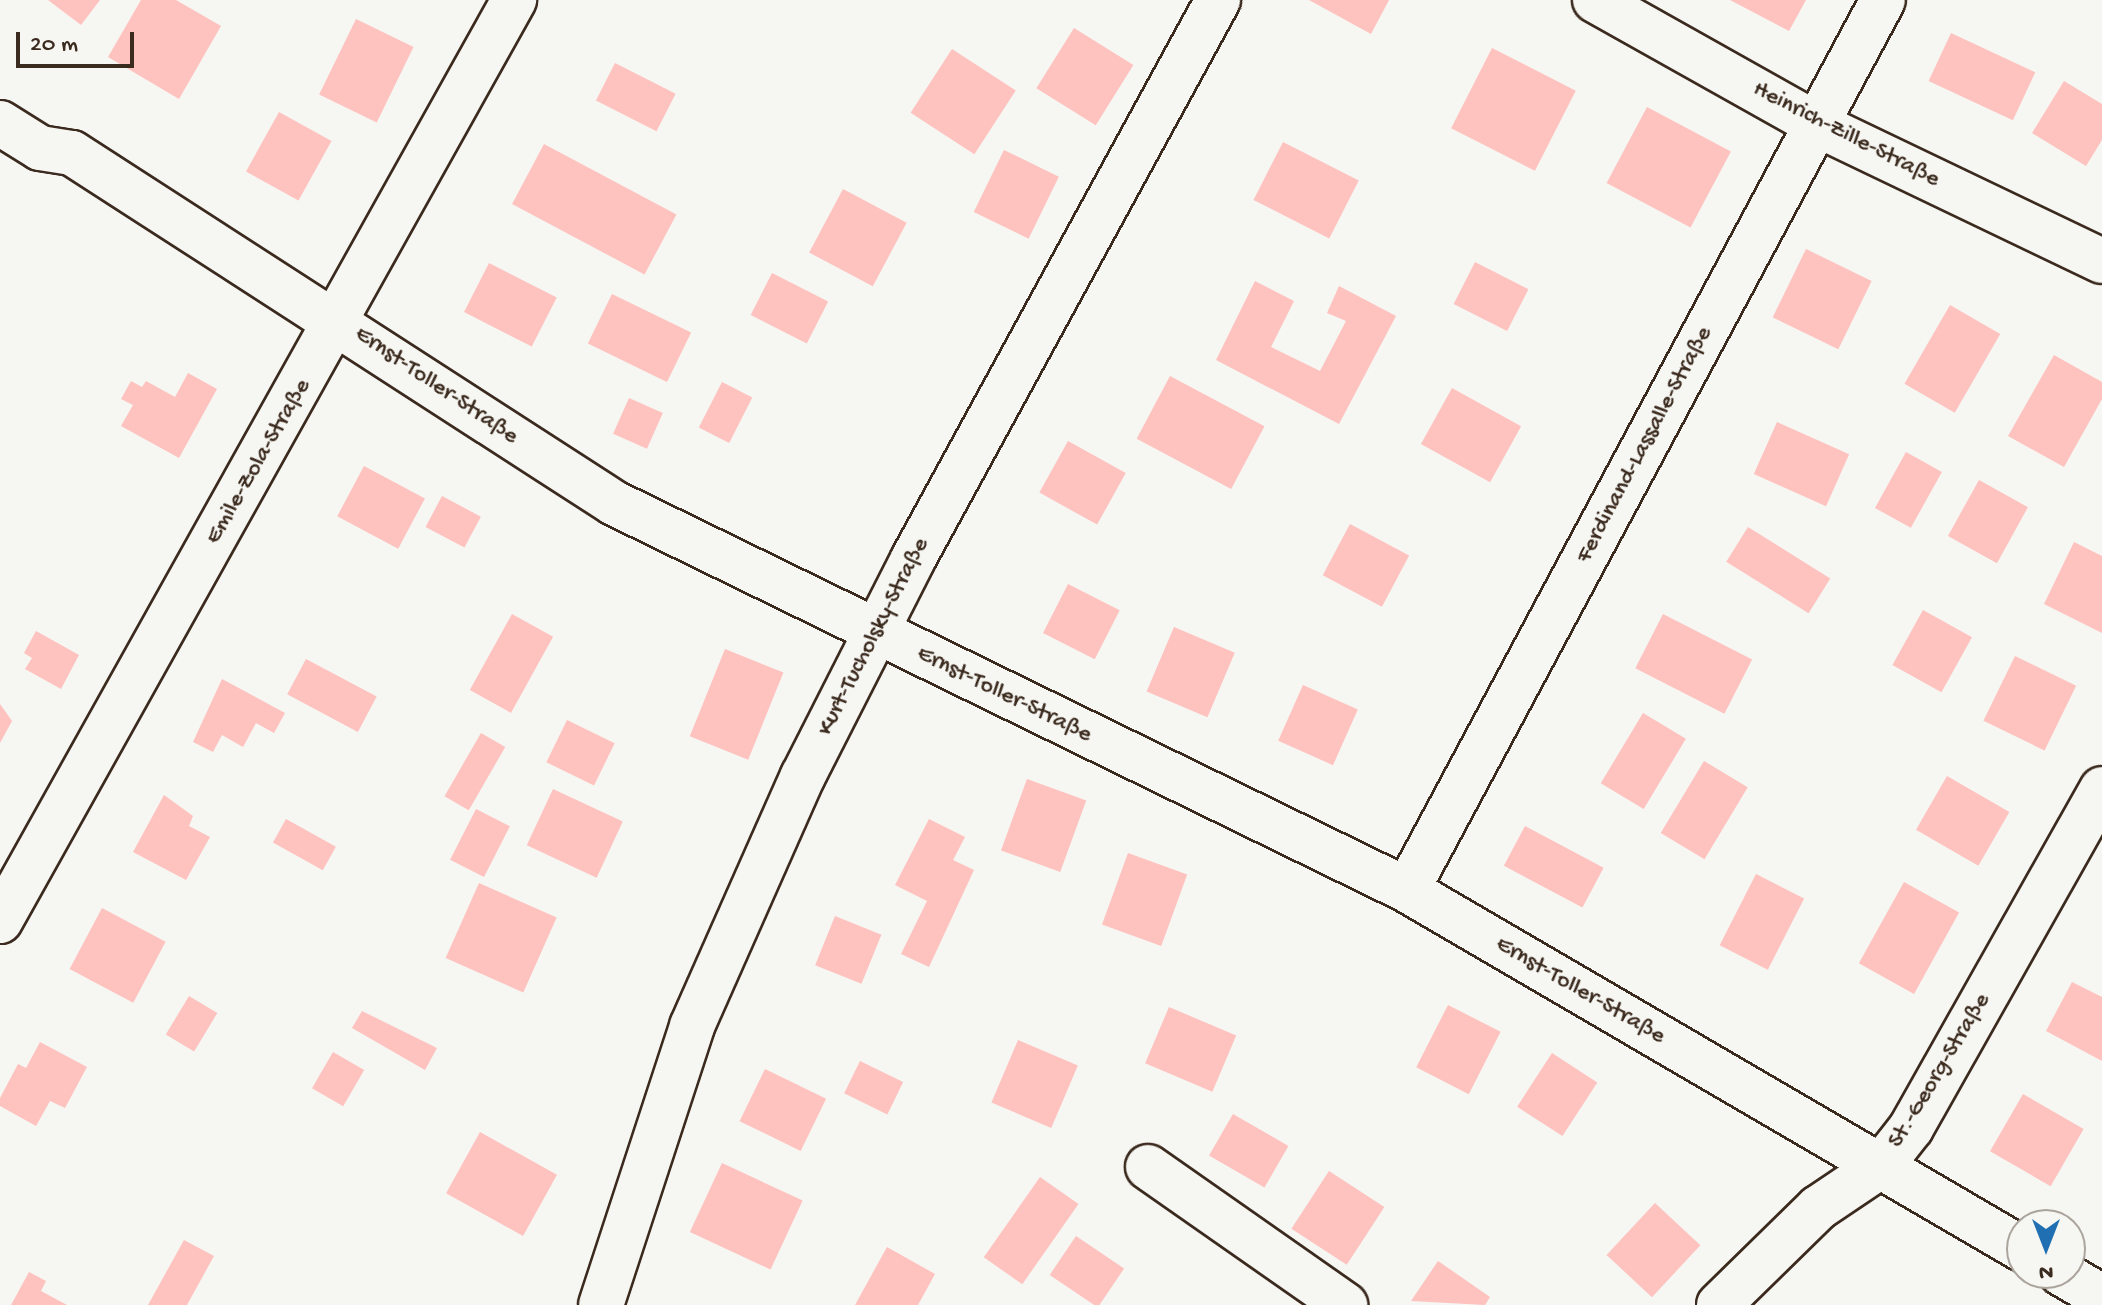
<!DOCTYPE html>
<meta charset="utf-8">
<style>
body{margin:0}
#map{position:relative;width:2102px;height:1305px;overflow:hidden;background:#f6f6f2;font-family:"Gochi Hand",sans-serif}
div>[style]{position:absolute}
.building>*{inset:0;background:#fec2bf;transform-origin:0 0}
.roads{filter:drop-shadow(2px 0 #3b2a1e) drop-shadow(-2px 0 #3b2a1e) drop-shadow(0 2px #3b2a1e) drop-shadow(0 -2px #3b2a1e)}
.minor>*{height:44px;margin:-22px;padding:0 22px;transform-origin:22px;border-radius:22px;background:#f6f6f2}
.major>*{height:44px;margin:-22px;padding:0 22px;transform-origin:22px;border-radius:22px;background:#f6f6f2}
span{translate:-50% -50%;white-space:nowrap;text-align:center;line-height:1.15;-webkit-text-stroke:7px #f6f6f2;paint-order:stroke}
.street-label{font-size:24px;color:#3b2a1e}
.north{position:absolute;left:2006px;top:1209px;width:80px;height:80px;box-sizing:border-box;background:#f6f6f2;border:2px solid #aba49d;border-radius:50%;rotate:180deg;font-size:22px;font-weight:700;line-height:32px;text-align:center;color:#3b2a1e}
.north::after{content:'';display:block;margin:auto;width:28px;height:36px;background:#1f6fb2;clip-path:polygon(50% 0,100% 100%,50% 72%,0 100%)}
.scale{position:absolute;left:16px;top:32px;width:118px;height:36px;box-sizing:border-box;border:4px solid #3b2a1e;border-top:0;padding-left:10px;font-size:24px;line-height:28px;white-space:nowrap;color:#3b2a1e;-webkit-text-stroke:6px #f6f6f2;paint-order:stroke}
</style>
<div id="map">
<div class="building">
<i style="clip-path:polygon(48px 0,100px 0,81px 25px)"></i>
<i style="clip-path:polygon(141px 0,176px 0,221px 26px,179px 99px,108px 57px)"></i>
<i style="clip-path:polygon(1309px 0,1389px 0,1371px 34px)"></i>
<i style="clip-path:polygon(1730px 0,1806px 0,1789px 31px)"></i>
<i style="left:356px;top:19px;width:64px;height:84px;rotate:26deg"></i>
<i style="left:1074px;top:28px;width:70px;height:71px;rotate:32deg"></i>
<i style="left:1951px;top:33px;width:93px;height:53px;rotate:25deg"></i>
<i style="left:1492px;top:48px;width:94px;height:90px;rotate:27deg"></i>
<i style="left:952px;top:49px;width:76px;height:76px;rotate:33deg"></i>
<i style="left:615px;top:63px;width:68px;height:42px;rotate:27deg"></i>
<i style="clip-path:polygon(2064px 81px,2102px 104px,2102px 140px,2086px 166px,2032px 133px)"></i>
<i style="left:1647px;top:107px;width:95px;height:86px;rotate:28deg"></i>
<i style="left:279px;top:112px;width:60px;height:68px;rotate:29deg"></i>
<i style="left:1283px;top:142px;width:85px;height:65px;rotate:27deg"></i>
<i style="left:544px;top:144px;width:150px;height:68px;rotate:28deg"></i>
<i style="left:1004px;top:150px;width:61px;height:69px;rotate:26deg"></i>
<i style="left:843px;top:189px;width:72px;height:72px;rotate:28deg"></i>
<i style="left:1806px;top:249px;width:73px;height:76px;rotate:26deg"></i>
<i style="left:1475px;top:262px;width:60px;height:47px;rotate:27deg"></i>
<i style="left:489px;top:263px;width:76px;height:55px;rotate:27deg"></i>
<i style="left:772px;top:273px;width:63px;height:47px;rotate:27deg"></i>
<i style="clip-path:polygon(1255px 281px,1294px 301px,1271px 347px,1320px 371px,1346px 321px,1327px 313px,1339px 286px,1396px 316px,1339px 424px,1216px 360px)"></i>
<i style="left:612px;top:294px;width:88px;height:55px;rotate:26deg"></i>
<i style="left:1950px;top:305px;width:58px;height:91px;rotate:30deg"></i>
<i style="clip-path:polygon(2054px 355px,2102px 382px,2102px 399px,2064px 467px,2008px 436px)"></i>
<i style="clip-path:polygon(188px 373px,217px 389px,179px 458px,121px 426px,133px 405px,121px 399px,131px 381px,142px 387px,146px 381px,175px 397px)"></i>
<i style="left:1170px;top:376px;width:107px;height:71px;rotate:28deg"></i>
<i style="left:722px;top:382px;width:34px;height:51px;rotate:27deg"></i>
<i style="left:1452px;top:388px;width:79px;height:64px;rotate:29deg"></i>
<i style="left:629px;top:398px;width:37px;height:39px;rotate:24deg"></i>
<i style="left:1777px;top:422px;width:79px;height:57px;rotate:24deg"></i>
<i style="left:1068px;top:441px;width:66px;height:59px;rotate:29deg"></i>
<i style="left:1906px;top:452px;width:41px;height:64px;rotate:29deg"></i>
<i style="left:364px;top:466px;width:69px;height:57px;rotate:28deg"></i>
<i style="left:1979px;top:480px;width:56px;height:64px;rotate:29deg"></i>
<i style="left:442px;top:496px;width:44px;height:35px;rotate:28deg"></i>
<i style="left:1350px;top:524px;width:67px;height:58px;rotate:28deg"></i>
<i style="left:1748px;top:527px;width:97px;height:41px;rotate:32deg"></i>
<i style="clip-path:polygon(2074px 542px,2102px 556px,2102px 633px,2044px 604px)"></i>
<i style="left:1068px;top:584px;width:58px;height:55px;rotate:27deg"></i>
<i style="left:1923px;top:610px;width:56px;height:63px;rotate:29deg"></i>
<i style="left:512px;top:614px;width:47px;height:87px;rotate:29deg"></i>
<i style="left:1663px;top:614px;width:100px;height:61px;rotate:27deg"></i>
<i style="left:1174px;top:627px;width:66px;height:70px;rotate:23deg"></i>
<i style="clip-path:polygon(36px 631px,79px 655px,61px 689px,25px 669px,32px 658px,24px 653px)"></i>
<i style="left:725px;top:649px;width:63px;height:94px;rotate:22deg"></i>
<i style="left:2015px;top:656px;width:68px;height:72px;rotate:26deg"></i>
<i style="left:306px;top:659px;width:80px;height:40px;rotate:28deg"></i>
<i style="clip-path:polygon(222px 679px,285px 713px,274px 733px,256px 723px,243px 747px,222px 735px,213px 752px,193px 742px)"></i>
<i style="left:1303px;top:685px;width:60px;height:61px;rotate:24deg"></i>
<i style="clip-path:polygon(0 704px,12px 721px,0 743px)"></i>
<i style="left:1643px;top:713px;width:50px;height:82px;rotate:31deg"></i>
<i style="left:567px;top:720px;width:53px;height:47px;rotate:26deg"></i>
<i style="left:481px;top:733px;width:28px;height:73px;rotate:30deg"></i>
<i style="left:1704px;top:761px;width:51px;height:84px;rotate:31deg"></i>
<i style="left:1947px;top:776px;width:72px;height:62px;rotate:30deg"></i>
<i style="left:1027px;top:779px;width:63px;height:76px;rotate:20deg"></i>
<i style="left:553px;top:789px;width:77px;height:62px;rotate:25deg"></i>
<i style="clip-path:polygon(164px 795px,193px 816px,189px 826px,210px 837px,186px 880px,133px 852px)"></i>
<i style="left:476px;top:809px;width:38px;height:57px;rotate:27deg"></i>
<i style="left:286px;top:819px;width:57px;height:27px;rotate:29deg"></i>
<i style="clip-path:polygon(929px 819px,965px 837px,953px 860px,974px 870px,929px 967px,901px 954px,927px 901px,895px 885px)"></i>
<i style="left:1525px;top:826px;width:89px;height:45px;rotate:28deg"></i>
<i style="left:1128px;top:853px;width:63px;height:76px;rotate:20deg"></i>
<i style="left:1756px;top:874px;width:54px;height:80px;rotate:27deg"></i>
<i style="left:1904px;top:882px;width:63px;height:93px;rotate:29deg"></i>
<i style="left:479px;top:883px;width:85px;height:82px;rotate:24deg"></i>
<i style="left:102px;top:908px;width:72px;height:69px;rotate:28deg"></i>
<i style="left:835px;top:916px;width:50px;height:53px;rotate:22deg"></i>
<i style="clip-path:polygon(2072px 982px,2102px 997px,2102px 1061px,2046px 1031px)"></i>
<i style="left:189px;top:996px;width:33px;height:45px;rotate:31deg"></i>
<i style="left:1448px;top:1005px;width:59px;height:70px;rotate:27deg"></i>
<i style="left:1169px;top:1007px;width:73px;height:61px;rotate:23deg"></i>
<i style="clip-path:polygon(362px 1011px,437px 1048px,425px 1070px,352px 1028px)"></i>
<i style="left:1018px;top:1040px;width:65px;height:68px;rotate:23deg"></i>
<i style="clip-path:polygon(40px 1042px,87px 1067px,65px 1108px,50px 1101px,36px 1126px,0 1106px,0 1098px,18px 1064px,26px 1068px)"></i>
<i style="left:333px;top:1052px;width:36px;height:42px;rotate:30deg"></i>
<i style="left:1552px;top:1053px;width:54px;height:64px;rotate:33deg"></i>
<i style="left:860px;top:1061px;width:48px;height:36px;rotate:26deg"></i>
<i style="left:765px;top:1069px;width:68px;height:58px;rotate:26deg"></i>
<i style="left:2023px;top:1094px;width:70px;height:66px;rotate:30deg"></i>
<i style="left:1233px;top:1114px;width:64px;height:48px;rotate:30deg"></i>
<i style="left:480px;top:1132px;width:88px;height:70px;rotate:29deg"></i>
<i style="left:722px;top:1163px;width:89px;height:76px;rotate:25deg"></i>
<i style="left:1329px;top:1171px;width:66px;height:69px;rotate:33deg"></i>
<i style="left:1040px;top:1177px;width:47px;height:98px;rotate:35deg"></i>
<i style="left:1655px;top:1203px;width:62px;height:71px;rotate:43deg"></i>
<i style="left:1076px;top:1236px;width:58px;height:47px;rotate:34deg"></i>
<i style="clip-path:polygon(184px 1240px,214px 1256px,187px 1305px,148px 1305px)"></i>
<i style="clip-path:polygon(887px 1247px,935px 1274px,918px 1305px,855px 1305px)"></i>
<i style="clip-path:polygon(1438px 1261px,1490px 1297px,1485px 1305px,1411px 1301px)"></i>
<i style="clip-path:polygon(29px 1272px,46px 1281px,41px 1291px,67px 1305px,11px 1305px)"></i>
</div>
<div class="roads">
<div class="minor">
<i style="left:1595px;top:0;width:253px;rotate:29.3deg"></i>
<i style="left:1816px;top:124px;width:317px;rotate:25.6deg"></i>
<i style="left:0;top:123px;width:47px;rotate:32deg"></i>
<i style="left:40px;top:148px;width:32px;rotate:9deg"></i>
<i style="left:72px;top:153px;width:645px;rotate:32.85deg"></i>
<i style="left:614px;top:503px;width:882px;rotate:26.01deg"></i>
<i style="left:1407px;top:890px;width:712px;rotate:30.27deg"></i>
<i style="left:1407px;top:890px;width:1009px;rotate:-61.86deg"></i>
<i style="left:0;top:921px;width:1055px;rotate:-60.83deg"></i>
<i style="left:1148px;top:1167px;width:241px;rotate:35deg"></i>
<i style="left:2061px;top:1273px;width:48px;rotate:30.3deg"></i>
<i style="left:1719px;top:1305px;width:139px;rotate:-44.4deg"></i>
<i style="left:1818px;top:1208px;width:77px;rotate:-33.9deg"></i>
<i style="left:1882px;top:1165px;width:47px;rotate:-51.9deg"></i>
<i style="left:1911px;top:1128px;width:389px;rotate:-60.6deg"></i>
</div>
<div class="major">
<i style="left:601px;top:1305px;width:293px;rotate:-71.9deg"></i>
<i style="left:692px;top:1026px;width:274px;rotate:-66.1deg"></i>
<i style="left:803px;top:776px;width:243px;rotate:-63.1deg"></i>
<i style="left:913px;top:559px;width:637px;rotate:-61.38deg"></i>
</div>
</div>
<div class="street-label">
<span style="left:1846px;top:135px;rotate:27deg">Heinrich-Zille-Straße</span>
<span style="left:436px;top:386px;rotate:34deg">Ernst-Toller-Straße</span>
<span style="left:1645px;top:445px;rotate:-62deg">Ferdinand-Lassalle-Straße</span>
<span style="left:259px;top:462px;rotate:-60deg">Emile-Zola-Straße</span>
<span style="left:874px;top:637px;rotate:-63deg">Kurt-Tucholsky-Straße</span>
<span style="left:1004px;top:695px;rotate:26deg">Ernst-Toller-Straße</span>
<span style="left:1580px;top:991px;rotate:30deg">Ernst-Toller-Straße</span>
<span style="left:1940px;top:1071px;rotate:-59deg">St.-Georg-Straße</span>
</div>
<div class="north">N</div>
<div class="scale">20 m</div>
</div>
